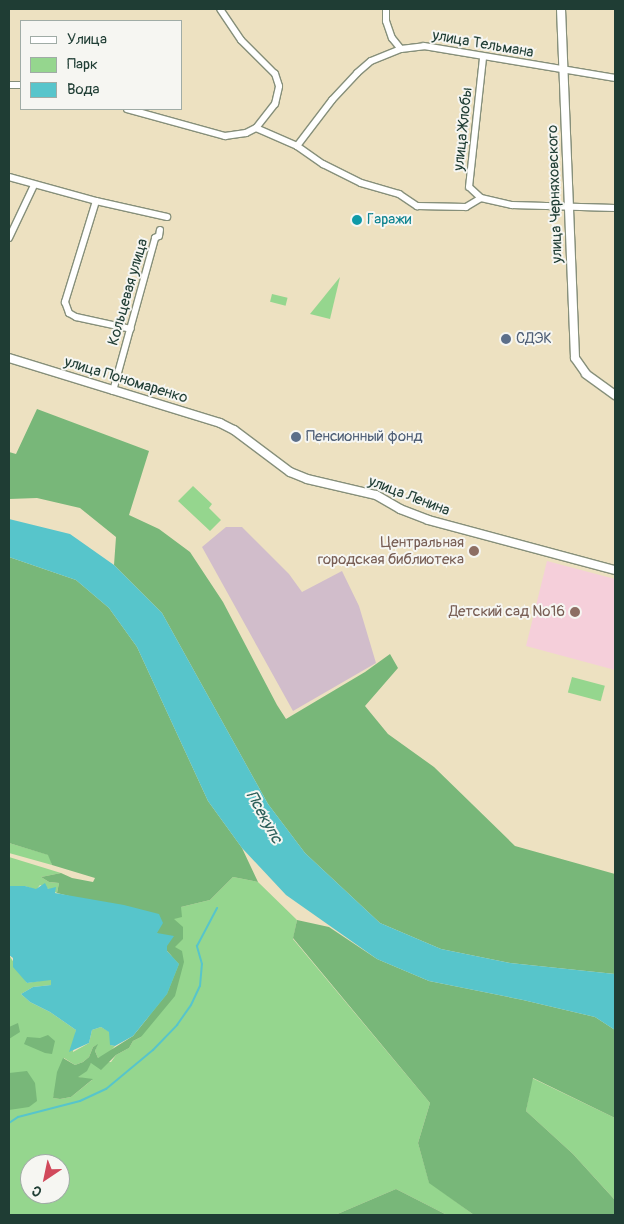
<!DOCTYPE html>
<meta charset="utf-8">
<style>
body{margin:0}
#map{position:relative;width:624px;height:1224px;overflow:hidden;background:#ede1c1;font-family:Pangolin,sans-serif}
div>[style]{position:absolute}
.built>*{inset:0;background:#f5cfda}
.industrial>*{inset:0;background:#d1bdcb}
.green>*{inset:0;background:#95d68e;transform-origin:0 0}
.forest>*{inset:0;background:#78b779}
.water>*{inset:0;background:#57c5cb}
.stream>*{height:2px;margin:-1px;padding:0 1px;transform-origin:1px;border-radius:1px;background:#57c5cb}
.roads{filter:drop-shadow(1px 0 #868f7a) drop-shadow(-1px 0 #868f7a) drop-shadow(0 1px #868f7a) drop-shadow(0 -1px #868f7a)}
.minor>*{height:6px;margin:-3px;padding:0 3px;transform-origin:3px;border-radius:3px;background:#fff}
.tertiary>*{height:8px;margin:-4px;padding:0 4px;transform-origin:4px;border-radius:4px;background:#fff}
.dots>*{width:14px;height:14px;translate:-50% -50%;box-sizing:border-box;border:2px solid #f6f6f2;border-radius:50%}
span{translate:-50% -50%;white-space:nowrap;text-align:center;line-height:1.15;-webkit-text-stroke:4px #f6f6f2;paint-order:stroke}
.street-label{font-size:15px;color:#1f3d34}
.culture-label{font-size:15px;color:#0d838f}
.left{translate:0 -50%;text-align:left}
.service-label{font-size:15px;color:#4e5e75}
.education-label{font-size:15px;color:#785e54}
.right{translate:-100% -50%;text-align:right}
.water-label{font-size:16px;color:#2d5f5a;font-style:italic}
.frame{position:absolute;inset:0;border:10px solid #1f3d34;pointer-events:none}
.legend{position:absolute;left:20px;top:20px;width:162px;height:90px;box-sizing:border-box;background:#f6f6f2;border:1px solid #a0aca6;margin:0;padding:6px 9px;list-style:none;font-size:15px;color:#1f3d34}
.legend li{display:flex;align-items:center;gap:10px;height:25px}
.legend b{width:25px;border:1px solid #a0aca6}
.north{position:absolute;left:20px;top:1154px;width:50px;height:50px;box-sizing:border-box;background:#f6f6f2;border:1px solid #a0aca6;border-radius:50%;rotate:214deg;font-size:14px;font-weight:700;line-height:20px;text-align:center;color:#1f3d34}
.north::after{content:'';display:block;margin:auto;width:18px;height:22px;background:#d1495b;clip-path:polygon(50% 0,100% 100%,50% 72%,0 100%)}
</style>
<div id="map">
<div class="built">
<i style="clip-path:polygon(547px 561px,615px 579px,615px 670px,526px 646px)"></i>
</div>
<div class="industrial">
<i style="clip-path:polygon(226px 527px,242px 527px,289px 574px,302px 592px,342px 571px,359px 606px,376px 663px,293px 711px,202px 547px)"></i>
</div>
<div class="green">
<i style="clip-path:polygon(340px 277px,330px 319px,310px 314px)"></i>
<i style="left:272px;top:294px;width:16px;height:8px;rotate:14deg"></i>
<i style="clip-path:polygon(193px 486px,212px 504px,209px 508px,221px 520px,210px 531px,178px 501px)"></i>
<i style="left:572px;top:677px;width:34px;height:16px;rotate:15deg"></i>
<i style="clip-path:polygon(9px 843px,49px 855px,52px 865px,9px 853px)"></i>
<i style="clip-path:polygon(9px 857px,61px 873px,41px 877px,49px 882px,59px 883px,57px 893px,40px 885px,36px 890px,25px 886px,9px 886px)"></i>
<i style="clip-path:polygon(evenodd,233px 877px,258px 882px,297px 920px,293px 939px,430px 1103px,418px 1143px,429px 1182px,474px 1215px,447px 1215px,396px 1189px,335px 1215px,9px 1215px,9px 955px,27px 983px,51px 979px,51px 985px,33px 987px,21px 994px,30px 1002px,50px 1012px,76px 1030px,73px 1052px,89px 1043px,92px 1030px,101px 1027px,110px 1032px,110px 1045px,115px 1046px,107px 1055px,98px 1058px,95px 1051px,97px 1045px,93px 1047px,89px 1057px,83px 1062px,75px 1065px,64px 1058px,53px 1098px,60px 1099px,71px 1097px,92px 1080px,77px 1077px,91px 1063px,111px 1062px,116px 1055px,129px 1048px,133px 1041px,141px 1037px,175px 947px,173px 918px,181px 907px,210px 900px,233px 877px,30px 1164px,60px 1164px,60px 1194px,30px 1194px,30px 1164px)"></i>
<i style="clip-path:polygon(532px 1078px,615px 1118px,615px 1200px,573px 1154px,526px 1111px)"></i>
</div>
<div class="forest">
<i style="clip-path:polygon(37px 409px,149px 451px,129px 515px,159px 529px,190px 552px,223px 602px,277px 705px,286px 719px,365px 672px,390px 654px,398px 668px,365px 706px,388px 734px,434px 767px,515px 846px,615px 874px,615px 974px,510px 963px,441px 949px,380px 923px,305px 853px,268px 804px,162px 613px,114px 565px,116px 537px,80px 508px,37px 498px,9px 499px,9px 452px,16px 454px)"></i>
<i style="clip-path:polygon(9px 557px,76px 580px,109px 608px,137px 647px,208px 801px,242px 848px,258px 882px,233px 877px,210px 900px,181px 907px,182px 917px,174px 919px,183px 927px,183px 939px,175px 947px,182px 951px,184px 962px,175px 996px,141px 1037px,133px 1041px,129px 1048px,116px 1055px,101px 1070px,91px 1063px,87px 1071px,78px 1077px,93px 1079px,71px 1097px,60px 1099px,53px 1098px,57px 1072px,63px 1058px,75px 1065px,83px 1062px,89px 1057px,93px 1047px,98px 1044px,95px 1051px,98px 1058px,133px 1036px,167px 994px,179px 964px,167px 951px,167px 946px,157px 933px,77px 898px,57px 893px,59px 883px,49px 882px,41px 877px,61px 873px,72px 878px,93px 882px,95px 878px,52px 865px,48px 855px,9px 843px)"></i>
<i style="clip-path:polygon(297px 920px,329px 927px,377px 959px,429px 981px,523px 1000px,595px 1017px,615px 1030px,615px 1118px,533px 1078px,526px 1111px,573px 1154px,614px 1199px,615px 1215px,474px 1215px,429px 1183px,418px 1143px,430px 1103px,293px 938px)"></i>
<i style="clip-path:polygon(18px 1023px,20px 1032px,9px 1039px,9px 1027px)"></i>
<i style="clip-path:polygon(48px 1035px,55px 1041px,52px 1054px,45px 1053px,24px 1044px,27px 1037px,40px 1038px)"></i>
<i style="clip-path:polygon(27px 1071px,35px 1083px,37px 1101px,29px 1107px,9px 1110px,9px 1073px)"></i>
<i style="clip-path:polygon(396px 1189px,447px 1215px,335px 1215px)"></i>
</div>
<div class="water">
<i style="clip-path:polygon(9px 519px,70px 534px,114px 565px,162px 613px,268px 804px,305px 853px,380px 923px,441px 949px,510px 963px,615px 974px,615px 1030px,595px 1017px,523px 1000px,429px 981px,377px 959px,286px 895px,242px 848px,208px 801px,137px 647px,109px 608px,76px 580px,9px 557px)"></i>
<i style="clip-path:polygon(45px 883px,48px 889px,56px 887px,55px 893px,124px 905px,159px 914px,163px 923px,157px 933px,174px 936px,167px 946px,167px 951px,179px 964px,167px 994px,133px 1036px,115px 1046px,110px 1045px,109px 1032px,101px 1027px,92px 1030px,89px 1043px,69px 1052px,76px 1030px,50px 1012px,30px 1002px,21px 994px,33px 987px,51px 985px,51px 980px,27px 983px,13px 967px,13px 958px,9px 955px,9px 886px,25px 886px,36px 889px)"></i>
</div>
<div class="stream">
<i style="left:9px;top:1123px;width:11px;rotate:-34deg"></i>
<i style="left:18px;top:1117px;width:64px;rotate:-14.5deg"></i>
<i style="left:80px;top:1101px;width:29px;rotate:-25deg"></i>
<i style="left:106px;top:1089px;width:61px;rotate:-39.7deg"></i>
<i style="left:153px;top:1050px;width:35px;rotate:-46deg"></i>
<i style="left:177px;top:1025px;width:24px;rotate:-55deg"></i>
<i style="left:191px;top:1005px;width:21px;rotate:-65deg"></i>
<i style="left:200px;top:986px;width:22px;rotate:-85deg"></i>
<i style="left:202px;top:964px;width:19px;rotate:-106deg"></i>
<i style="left:197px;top:946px;width:43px;rotate:-62.2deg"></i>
</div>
<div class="roads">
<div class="minor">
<i style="left:386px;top:9px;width:12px;rotate:90deg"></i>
<i style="left:386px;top:21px;width:18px;rotate:71deg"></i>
<i style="left:392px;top:38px;width:14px;rotate:51deg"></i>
<i style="left:9px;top:85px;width:12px"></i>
<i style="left:127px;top:109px;width:102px;rotate:15.4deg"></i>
<i style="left:225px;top:136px;width:21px;rotate:-8deg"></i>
<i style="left:246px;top:133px;width:11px;rotate:-27deg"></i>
<i style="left:256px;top:128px;width:31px;rotate:-52deg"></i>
<i style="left:275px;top:104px;width:18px;rotate:-77deg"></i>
<i style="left:279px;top:86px;width:13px;rotate:-108deg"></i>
<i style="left:275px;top:74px;width:48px;rotate:-135deg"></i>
<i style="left:241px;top:40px;width:37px;rotate:-124deg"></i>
<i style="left:256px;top:128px;width:45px;rotate:23.7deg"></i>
<i style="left:297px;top:146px;width:32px;rotate:35deg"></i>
<i style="left:323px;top:164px;width:42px;rotate:26.6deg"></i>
<i style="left:361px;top:183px;width:40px;rotate:16deg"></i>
<i style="left:399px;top:194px;width:22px;rotate:34deg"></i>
<i style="left:417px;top:206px;width:49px;rotate:1.2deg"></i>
<i style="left:466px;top:207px;width:17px;rotate:-31deg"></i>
<i style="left:481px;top:198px;width:32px;rotate:13deg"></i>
<i style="left:512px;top:205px;width:103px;rotate:1.7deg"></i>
<i style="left:297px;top:146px;width:58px;rotate:-52.7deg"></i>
<i style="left:332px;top:100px;width:37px;rotate:-47deg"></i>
<i style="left:357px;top:73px;width:18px;rotate:-41deg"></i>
<i style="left:371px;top:61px;width:32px;rotate:-22deg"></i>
<i style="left:401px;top:49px;width:23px;rotate:-7deg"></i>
<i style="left:424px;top:46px;width:194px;rotate:9.5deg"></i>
<i style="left:9px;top:177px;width:90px;rotate:15.4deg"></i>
<i style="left:96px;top:201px;width:73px;rotate:12.7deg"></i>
<i style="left:481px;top:198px;width:16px;rotate:-137deg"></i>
<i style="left:469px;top:187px;width:130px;rotate:-83.8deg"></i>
<i style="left:96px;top:201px;width:106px;rotate:107.1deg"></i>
<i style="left:65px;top:302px;width:12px;rotate:70deg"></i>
<i style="left:69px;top:313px;width:8px;rotate:30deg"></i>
<i style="left:76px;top:317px;width:56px;rotate:12.3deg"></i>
<i style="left:9px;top:238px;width:59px;rotate:-64.7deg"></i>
<i style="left:113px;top:391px;width:159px;rotate:-74.6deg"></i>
<i style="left:155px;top:238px;width:4px;rotate:-27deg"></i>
<i style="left:159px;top:236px;width:6px;rotate:-81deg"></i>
</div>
<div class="tertiary">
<i style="left:561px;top:9px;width:349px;rotate:87.7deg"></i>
<i style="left:575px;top:358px;width:19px;rotate:55deg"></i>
<i style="left:586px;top:374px;width:36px;rotate:36deg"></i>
<i style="left:9px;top:358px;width:221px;rotate:17.1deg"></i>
<i style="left:220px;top:423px;width:16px;rotate:27deg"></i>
<i style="left:234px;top:430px;width:70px;rotate:36.9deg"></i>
<i style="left:290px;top:472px;width:18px;rotate:22deg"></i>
<i style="left:307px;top:479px;width:71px;rotate:13.1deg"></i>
<i style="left:376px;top:495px;width:28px;rotate:30deg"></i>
<i style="left:400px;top:509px;width:30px;rotate:21deg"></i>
<i style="left:428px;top:520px;width:194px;rotate:15deg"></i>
</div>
</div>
<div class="dots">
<i style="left:357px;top:220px;background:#0f9aa8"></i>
<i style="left:506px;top:339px;background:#5c6f8a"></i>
<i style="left:296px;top:437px;background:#5c6f8a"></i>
<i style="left:474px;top:551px;background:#8d6e63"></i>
<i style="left:575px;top:612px;background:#8d6e63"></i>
</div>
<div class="street-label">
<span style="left:483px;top:44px;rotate:10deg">улица Тельмана</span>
<span style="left:463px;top:129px;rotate:-84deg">улица Жлобы</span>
<span style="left:555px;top:194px;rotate:-92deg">улица Черняховского</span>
<span style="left:128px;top:292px;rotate:-74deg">Кольцевая улица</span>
<span style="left:126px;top:380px;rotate:17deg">улица Пономаренко</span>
<span style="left:409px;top:496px;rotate:21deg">улица Ленина</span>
</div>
<div class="culture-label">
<span class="left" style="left:367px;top:220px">Гаражи</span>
</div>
<div class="service-label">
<span class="left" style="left:516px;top:339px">СДЭК</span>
<span class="left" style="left:306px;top:437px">Пенсионный фонд</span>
</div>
<div class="education-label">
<span class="right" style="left:464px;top:551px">Центральная<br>городская библиотека</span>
<span class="right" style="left:565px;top:612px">Детский сад №16</span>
</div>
<div class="water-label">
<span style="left:264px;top:817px;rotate:61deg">Псекупс</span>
</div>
<div class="frame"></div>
<ul class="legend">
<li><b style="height:6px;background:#fff"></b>Улица</li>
<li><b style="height:14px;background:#95d68e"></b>Парк</li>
<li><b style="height:14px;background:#57c5cb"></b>Вода</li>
</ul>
<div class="north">С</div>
</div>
